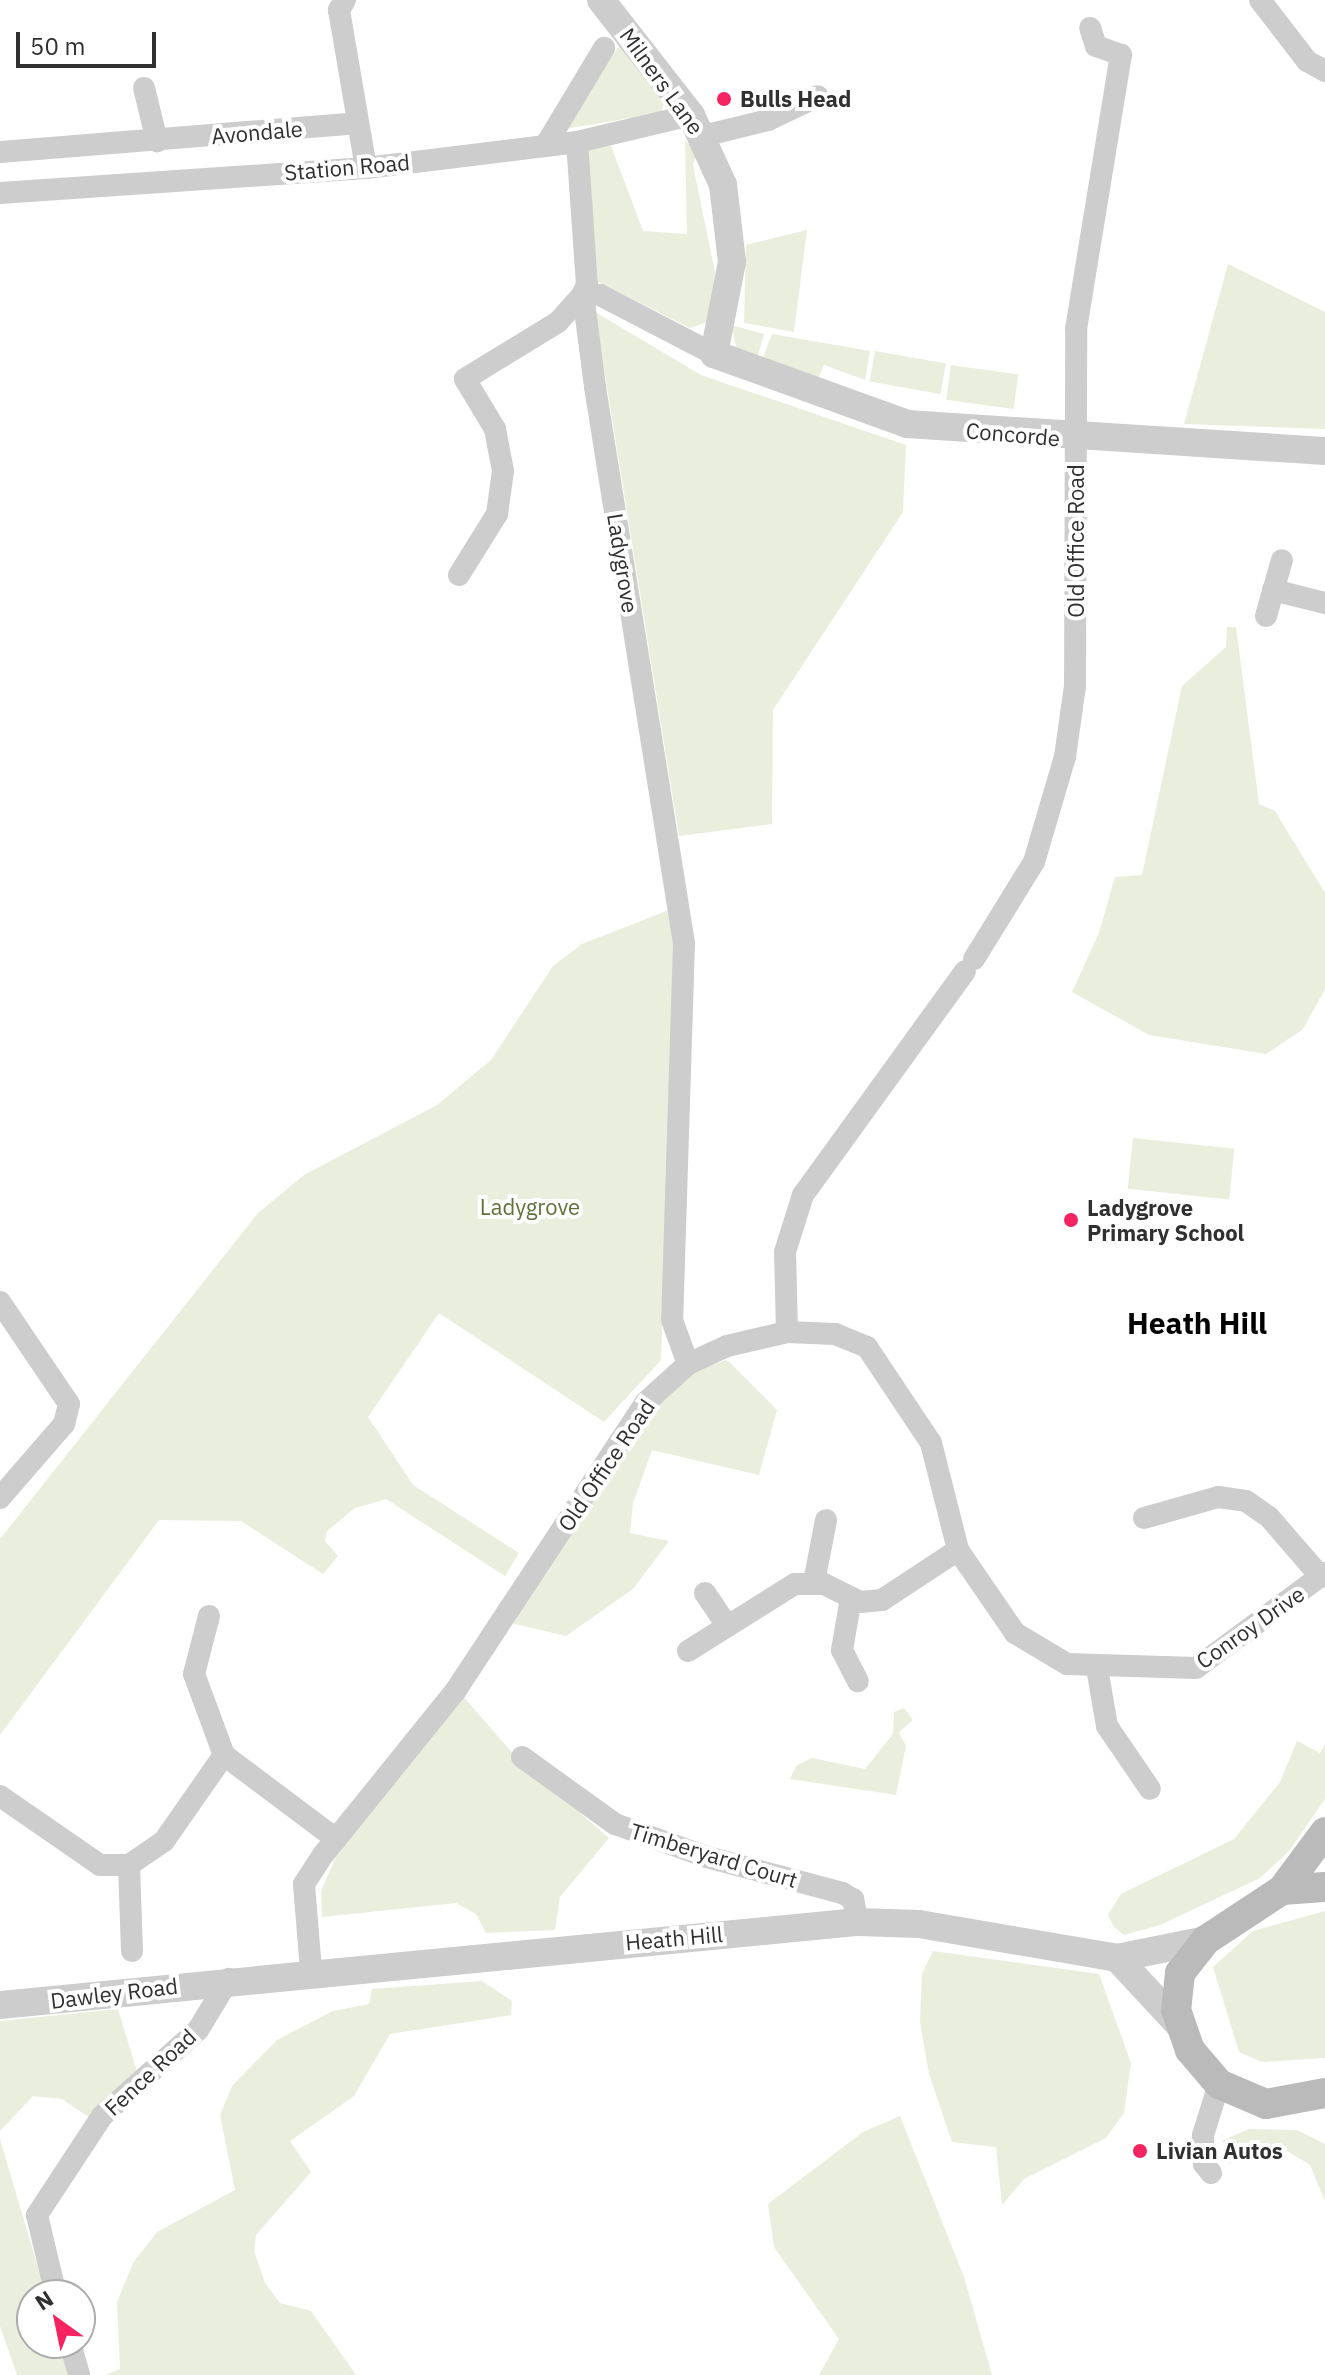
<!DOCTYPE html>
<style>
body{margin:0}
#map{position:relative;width:1325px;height:2375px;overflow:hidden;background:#fff;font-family:"IBM Plex Sans",sans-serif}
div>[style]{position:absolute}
.green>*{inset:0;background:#eaeedc;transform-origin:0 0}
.minor>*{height:22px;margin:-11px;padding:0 11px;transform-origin:11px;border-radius:11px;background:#cdcdcd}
.tertiary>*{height:28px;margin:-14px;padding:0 14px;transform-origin:14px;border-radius:14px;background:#cdcdcd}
.secondary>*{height:30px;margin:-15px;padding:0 15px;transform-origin:15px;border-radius:15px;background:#bababa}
.dots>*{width:22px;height:22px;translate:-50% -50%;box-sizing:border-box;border:4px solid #fff;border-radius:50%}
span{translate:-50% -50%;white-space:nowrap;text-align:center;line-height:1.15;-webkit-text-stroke:8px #fff;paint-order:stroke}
.street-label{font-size:22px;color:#303030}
.poi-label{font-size:22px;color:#303030;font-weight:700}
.left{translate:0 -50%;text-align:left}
.park-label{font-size:22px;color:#5f7038}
.district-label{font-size:30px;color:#000;font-weight:700}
.north{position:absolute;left:16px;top:2279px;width:80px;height:80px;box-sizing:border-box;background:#fff;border:2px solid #acacac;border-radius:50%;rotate:327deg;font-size:22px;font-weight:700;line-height:32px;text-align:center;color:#303030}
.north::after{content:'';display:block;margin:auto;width:28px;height:36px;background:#f62362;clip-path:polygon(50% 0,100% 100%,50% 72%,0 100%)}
.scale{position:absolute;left:16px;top:32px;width:140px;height:36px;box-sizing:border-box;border:4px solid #303030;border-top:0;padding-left:10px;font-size:24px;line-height:28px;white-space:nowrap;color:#303030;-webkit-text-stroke:6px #fff;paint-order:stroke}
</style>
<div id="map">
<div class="green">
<i style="clip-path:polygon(623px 40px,665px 100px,661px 113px,564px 129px)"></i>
<i style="clip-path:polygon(685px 140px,697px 154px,693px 165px,717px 282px,707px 322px,690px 328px,598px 282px,587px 148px,611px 146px,643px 231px,687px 234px)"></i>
<i style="clip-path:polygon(807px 230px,794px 332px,744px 323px,746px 245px)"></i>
<i style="clip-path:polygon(1228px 264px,1325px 312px,1325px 429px,1184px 424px)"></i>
<i style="clip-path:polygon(595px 312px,701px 375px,906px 445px,903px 512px,773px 710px,772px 824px,679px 836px)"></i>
<i style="clip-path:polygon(731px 325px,764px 334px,757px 358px,737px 349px)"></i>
<i style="clip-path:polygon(772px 334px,870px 351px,865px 380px,824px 365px,818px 379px,762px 360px)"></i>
<i style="left:875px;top:351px;width:72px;height:31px;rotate:10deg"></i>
<i style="left:951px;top:365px;width:68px;height:35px;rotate:8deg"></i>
<i style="clip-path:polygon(1227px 627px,1236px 627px,1259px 804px,1275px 811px,1325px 893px,1325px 989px,1303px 1029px,1266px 1054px,1149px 1035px,1072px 992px,1099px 933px,1115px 877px,1142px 875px,1182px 686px,1226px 647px)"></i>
<i style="clip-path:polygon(669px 910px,674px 949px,661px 1360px,604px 1422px,439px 1313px,368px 1417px,413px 1485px,519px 1553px,505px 1576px,386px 1499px,355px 1508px,327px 1531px,325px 1541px,338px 1556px,323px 1574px,241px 1521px,159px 1520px,0 1735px,0 1539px,258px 1213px,304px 1175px,437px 1105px,491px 1060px,553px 966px,582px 944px)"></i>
<i style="left:1133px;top:1138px;width:102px;height:51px;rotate:6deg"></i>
<i style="clip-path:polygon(727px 1360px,777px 1410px,759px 1475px,652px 1450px,633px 1503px,630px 1533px,669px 1541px,633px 1589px,566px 1636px,507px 1622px,655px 1406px,693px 1371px)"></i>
<i style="clip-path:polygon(461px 1694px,516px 1757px,609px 1838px,560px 1897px,555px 1930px,486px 1933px,476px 1914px,456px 1903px,322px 1917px,321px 1891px,336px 1857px)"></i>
<i style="clip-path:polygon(904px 1708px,913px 1720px,899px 1732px,906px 1746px,896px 1795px,790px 1779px,796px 1766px,812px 1758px,865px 1769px,893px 1734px,894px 1712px)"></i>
<i style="clip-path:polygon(1297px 1741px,1320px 1753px,1325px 1744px,1325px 1799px,1289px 1851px,1260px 1878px,1160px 1925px,1124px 1935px,1114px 1927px,1108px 1915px,1121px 1894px,1234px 1839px,1280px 1782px)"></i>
<i style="clip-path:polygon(1325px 1911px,1325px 2058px,1262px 2062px,1239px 2052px,1213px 1967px,1253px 1931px)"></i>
<i style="clip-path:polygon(933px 1951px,1099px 1974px,1131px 2063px,1124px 2113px,1106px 2138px,1024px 2179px,1002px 2205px,996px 2147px,952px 2142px,929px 2074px,920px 2022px,922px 1974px)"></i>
<i style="clip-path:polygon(482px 1981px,512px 2001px,511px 2015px,390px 2034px,354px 2096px,290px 2141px,311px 2172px,256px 2235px,254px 2251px,265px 2283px,280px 2303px,311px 2311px,356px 2375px,105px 2375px,120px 2369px,117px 2302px,133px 2263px,157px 2232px,235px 2190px,220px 2115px,232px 2086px,277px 2040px,333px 2011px,369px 2004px,372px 1989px)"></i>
<i style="clip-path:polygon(118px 2009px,137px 2072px,93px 2120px,62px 2099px,33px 2096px,0 2131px,0 2021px)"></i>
<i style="clip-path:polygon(900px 2116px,964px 2277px,992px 2375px,819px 2375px,839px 2339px,774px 2247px,768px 2204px,863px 2132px)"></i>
<i style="clip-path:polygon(1249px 2129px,1297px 2130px,1325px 2144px,1325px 2201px,1310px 2165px,1287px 2151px,1260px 2151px,1228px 2164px,1223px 2140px)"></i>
<i style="clip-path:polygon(0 2139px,46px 2295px,32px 2295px,32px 2343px,60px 2343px,70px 2375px,17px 2375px,0 2326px)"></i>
</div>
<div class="minor">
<i style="left:345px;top:0;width:12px;rotate:121deg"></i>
<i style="left:339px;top:10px;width:160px;rotate:80.3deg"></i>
<i style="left:1260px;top:0;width:77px;rotate:52.4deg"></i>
<i style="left:1307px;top:61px;width:21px;rotate:29deg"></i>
<i style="left:144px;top:88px;width:55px;rotate:76.2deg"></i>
<i style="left:703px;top:136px;width:67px;rotate:-13.8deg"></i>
<i style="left:768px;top:120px;width:55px;rotate:-25.6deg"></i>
<i style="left:577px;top:142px;width:142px;rotate:86deg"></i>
<i style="left:587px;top:284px;width:11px;rotate:112deg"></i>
<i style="left:583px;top:294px;width:94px;rotate:82.6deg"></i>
<i style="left:595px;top:387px;width:563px;rotate:80.91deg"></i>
<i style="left:684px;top:943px;width:377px;rotate:91.8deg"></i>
<i style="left:672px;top:1320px;width:47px;rotate:70deg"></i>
<i style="left:547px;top:143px;width:111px;rotate:-59deg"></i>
<i style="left:0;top:152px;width:358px;rotate:-4.6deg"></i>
<i style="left:0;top:193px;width:367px;rotate:-3.9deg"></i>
<i style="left:366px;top:168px;width:213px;rotate:-7deg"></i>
<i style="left:577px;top:142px;width:117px;rotate:-13.3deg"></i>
<i style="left:459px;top:575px;width:72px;rotate:-58.1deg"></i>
<i style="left:497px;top:514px;width:43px;rotate:-82.1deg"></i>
<i style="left:503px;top:471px;width:43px;rotate:-100.8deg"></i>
<i style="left:495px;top:429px;width:58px;rotate:-121deg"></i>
<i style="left:465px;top:379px;width:109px;rotate:-31.5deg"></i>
<i style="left:558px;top:322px;width:38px;rotate:-48deg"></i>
<i style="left:583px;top:294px;width:17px;rotate:3deg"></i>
<i style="left:600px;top:295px;width:128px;rotate:27.4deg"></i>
<i style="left:1273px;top:590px;width:54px;rotate:14deg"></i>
<i style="left:1266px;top:616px;width:58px;rotate:-74.1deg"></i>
<i style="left:974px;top:959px;width:114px;rotate:-58.3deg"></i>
<i style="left:1034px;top:862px;width:109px;rotate:-73.6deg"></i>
<i style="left:1065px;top:757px;width:72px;rotate:-82deg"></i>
<i style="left:1075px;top:686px;width:357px;rotate:-89.8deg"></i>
<i style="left:1076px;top:329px;width:278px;rotate:-80.7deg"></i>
<i style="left:1121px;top:55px;width:27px;rotate:-160deg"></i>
<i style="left:1096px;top:46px;width:19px;rotate:-108deg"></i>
<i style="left:0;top:1302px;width:123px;rotate:55.9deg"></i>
<i style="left:69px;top:1404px;width:21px;rotate:104deg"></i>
<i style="left:64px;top:1424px;width:98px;rotate:130.9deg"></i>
<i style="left:787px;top:1332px;width:80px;rotate:-91.4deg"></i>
<i style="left:785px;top:1252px;width:60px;rotate:-72.5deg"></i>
<i style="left:803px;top:1195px;width:276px;rotate:-54.1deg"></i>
<i style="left:1144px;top:1518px;width:77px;rotate:-15.8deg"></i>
<i style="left:1218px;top:1497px;width:28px;rotate:8deg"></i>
<i style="left:1246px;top:1501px;width:28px;rotate:35deg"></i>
<i style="left:1269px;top:1517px;width:79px;rotate:49.1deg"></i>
<i style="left:814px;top:1582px;width:63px;rotate:-79deg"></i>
<i style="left:705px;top:1593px;width:40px;rotate:56deg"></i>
<i style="left:851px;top:1598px;width:53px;rotate:99.8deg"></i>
<i style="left:842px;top:1650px;width:35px;rotate:63deg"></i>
<i style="left:209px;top:1616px;width:60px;rotate:104.5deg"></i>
<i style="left:194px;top:1674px;width:86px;rotate:69.7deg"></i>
<i style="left:224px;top:1755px;width:140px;rotate:36.9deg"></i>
<i style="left:688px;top:1651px;width:126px;rotate:-32.1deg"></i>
<i style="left:795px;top:1584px;width:29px"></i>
<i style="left:824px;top:1584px;width:40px;rotate:26.6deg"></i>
<i style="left:860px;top:1602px;width:22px;rotate:-5deg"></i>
<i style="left:882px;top:1600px;width:91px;rotate:-33.3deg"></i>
<i style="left:1097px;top:1668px;width:59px;rotate:80.2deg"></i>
<i style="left:1107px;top:1726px;width:76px;rotate:55.7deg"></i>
<i style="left:522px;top:1757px;width:115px;rotate:35.8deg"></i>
<i style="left:615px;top:1824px;width:98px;rotate:19.7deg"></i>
<i style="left:707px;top:1857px;width:140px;rotate:14.9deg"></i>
<i style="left:842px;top:1893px;width:13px;rotate:29deg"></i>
<i style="left:853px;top:1899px;width:24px;rotate:78deg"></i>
<i style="left:0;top:1796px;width:121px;rotate:34.6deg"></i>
<i style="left:100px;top:1865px;width:29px"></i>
<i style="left:129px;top:1865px;width:42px;rotate:-34.4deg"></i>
<i style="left:164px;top:1841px;width:105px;rotate:-55.1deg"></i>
<i style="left:129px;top:1865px;width:86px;rotate:88deg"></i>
<i style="left:311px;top:1970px;width:86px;rotate:-94.7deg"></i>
<i style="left:304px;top:1884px;width:35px;rotate:-57deg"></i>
<i style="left:323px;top:1855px;width:212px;rotate:-51.1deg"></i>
<i style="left:456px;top:1690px;width:345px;rotate:-56.6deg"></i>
<i style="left:646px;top:1402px;width:57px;rotate:-42.1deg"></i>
<i style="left:688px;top:1364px;width:43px;rotate:-24.8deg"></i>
<i style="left:727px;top:1346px;width:62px;rotate:-13.1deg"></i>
<i style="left:787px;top:1332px;width:48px;rotate:2.4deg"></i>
<i style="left:835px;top:1334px;width:35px;rotate:22deg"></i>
<i style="left:867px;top:1347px;width:115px;rotate:56.3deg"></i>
<i style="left:931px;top:1443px;width:110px;rotate:75.8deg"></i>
<i style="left:958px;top:1550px;width:101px;rotate:55.5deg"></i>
<i style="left:1015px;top:1633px;width:61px;rotate:30.8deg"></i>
<i style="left:1067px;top:1664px;width:129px;rotate:1.8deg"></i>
<i style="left:1196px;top:1668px;width:160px;rotate:-36.4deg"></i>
<i style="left:1211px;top:2173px;width:11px;rotate:-128deg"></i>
<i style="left:1204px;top:2164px;width:29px;rotate:-92deg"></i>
<i style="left:1203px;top:2135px;width:53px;rotate:-72.6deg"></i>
<i style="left:56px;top:2295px;width:82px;rotate:-103.4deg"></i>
<i style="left:37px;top:2215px;width:118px;rotate:-56.7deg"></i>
<i style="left:102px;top:2116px;width:129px;rotate:-41.9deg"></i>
<i style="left:198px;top:2030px;width:60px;rotate:-58.7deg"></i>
<i style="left:70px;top:2343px;width:33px;rotate:74deg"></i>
</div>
<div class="tertiary">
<i style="left:601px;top:0;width:146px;rotate:52deg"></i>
<i style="left:691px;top:115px;width:77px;rotate:65.4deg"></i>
<i style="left:723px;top:185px;width:78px;rotate:83.3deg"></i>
<i style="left:732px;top:262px;width:94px;rotate:101.1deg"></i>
<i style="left:714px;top:354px;width:205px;rotate:19.9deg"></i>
<i style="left:907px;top:424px;width:419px;rotate:3.7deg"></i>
<i style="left:1117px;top:1958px;width:96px;rotate:47.1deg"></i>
<i style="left:0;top:2005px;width:862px;rotate:-5.53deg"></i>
<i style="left:858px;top:1922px;width:61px;rotate:1.9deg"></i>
<i style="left:919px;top:1924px;width:201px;rotate:9.7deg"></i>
<i style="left:1117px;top:1958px;width:91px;rotate:-11.4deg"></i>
</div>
<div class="secondary">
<i style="left:1325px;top:1887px;width:43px;rotate:176deg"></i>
<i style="left:1282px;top:1890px;width:91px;rotate:146.7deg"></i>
<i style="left:1206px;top:1940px;width:42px;rotate:128.2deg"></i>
<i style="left:1180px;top:1973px;width:37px;rotate:96deg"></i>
<i style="left:1176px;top:2010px;width:42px;rotate:70.7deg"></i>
<i style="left:1190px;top:2050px;width:45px;rotate:49.5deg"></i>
<i style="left:1219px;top:2084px;width:51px;rotate:23.1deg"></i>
<i style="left:1266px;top:2104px;width:60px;rotate:-10.6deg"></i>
<i style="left:1282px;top:1890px;width:72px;rotate:-53.4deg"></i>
</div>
<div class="dots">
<i style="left:724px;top:99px;background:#f62362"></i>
<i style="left:1071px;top:1220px;background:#f62362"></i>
<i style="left:1140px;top:2151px;background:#f62362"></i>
</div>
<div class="street-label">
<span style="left:662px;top:81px;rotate:54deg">Milners Lane</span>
<span style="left:257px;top:132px;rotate:-5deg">Avondale</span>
<span style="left:347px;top:167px;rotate:-5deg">Station Road</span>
<span style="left:1013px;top:434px;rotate:5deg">Concorde</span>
<span style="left:1076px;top:541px;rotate:-90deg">Old Office Road</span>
<span style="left:623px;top:563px;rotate:81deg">Ladygrove</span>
<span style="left:606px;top:1465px;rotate:-56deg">Old Office Road</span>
<span style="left:1250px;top:1627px;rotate:-35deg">Conroy Drive</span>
<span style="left:714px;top:1855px;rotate:17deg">Timberyard Court</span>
<span style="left:674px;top:1938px;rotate:-5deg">Heath Hill</span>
<span style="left:114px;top:1993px;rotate:-7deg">Dawley Road</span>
<span style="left:150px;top:2072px;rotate:-43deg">Fence Road</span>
</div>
<div class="poi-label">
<span class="left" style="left:740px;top:99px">Bulls Head</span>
<span class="left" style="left:1087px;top:1220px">Ladygrove<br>Primary School</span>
<span class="left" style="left:1156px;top:2151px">Livian Autos</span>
</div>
<div class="park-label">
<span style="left:530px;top:1207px">Ladygrove</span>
</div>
<div class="district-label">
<span style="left:1197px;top:1323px">Heath Hill</span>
</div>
<div class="north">N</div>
<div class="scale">50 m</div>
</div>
